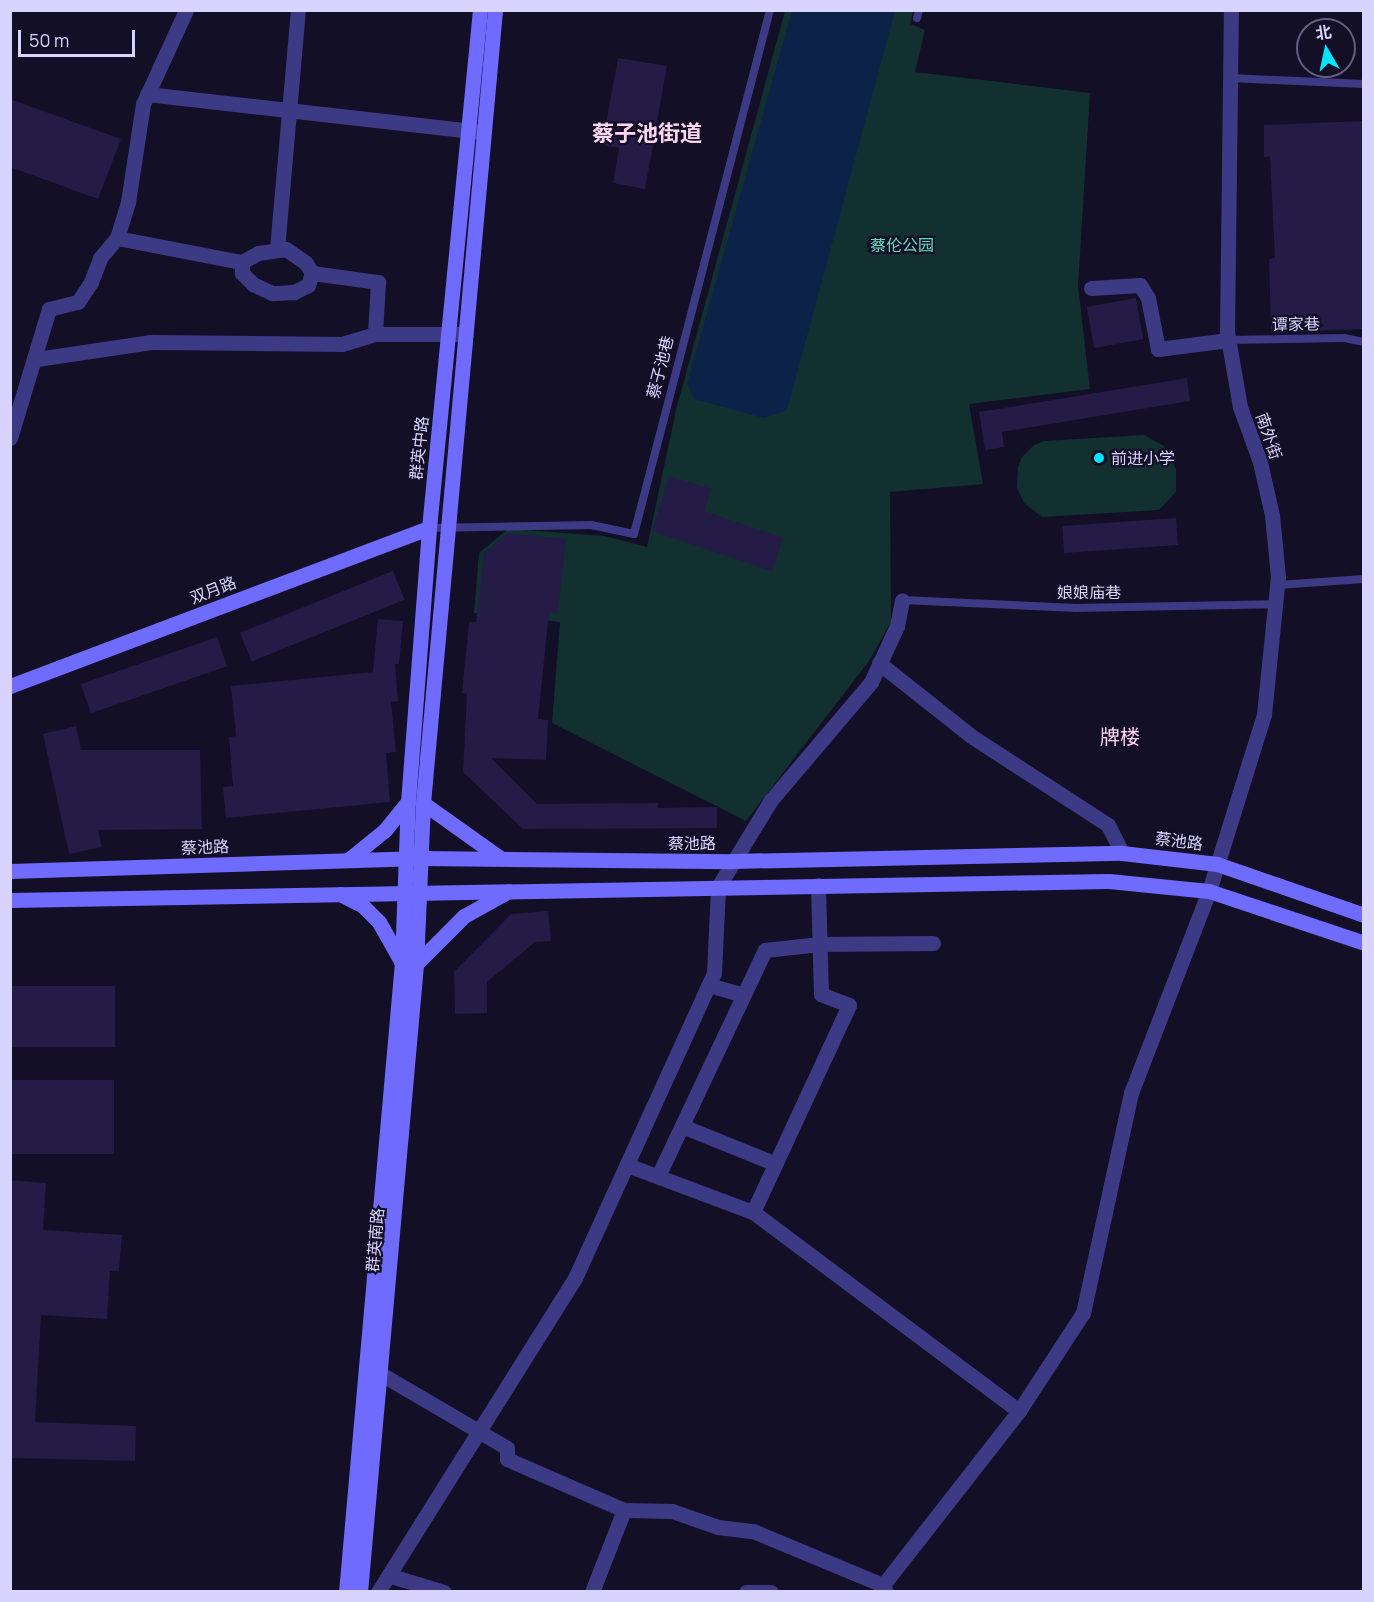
<!DOCTYPE html>
<meta charset="utf-8">
<style>
body{margin:0}
#map{position:relative;width:1374px;height:1602px;overflow:hidden;background:#130f26;font-family:Manrope,"Noto Sans SC",sans-serif}
div>[style]{position:absolute}
.green>*{inset:0;background:#12302f}
.water>*{inset:0;background:#0c2248}
.building>*{inset:0;background:#241b47;transform-origin:0 0}
.lane>*{height:8px;margin:-4px;padding:0 4px;transform-origin:4px;border-radius:4px;background:#3d3a85}
.street>*{height:15px;margin:-7.5px;padding:0 7.5px;transform-origin:7.5px;border-radius:7.5px;background:#3d3a85}
.secondary>*{height:15px;margin:-7.5px;padding:0 7.5px;transform-origin:7.5px;border-radius:7.5px;background:#6f6bff}
.dots>*{width:16px;height:16px;translate:-50% -50%;box-sizing:border-box;border:3px solid #130f26;border-radius:50%}
span{translate:-50% -50%;white-space:nowrap;text-align:center;line-height:1.15;-webkit-text-stroke:4.5px #130f26;paint-order:stroke}
.park-label{font-size:16px;color:#5fe0c0}
.street-label{font-size:16px;color:#d9d4ff}
.poi-label{font-size:16px;color:#d9d4ff}
.left{translate:0 -50%;text-align:left}
.quarter-label{font-size:20px;color:#ffd6f0}
.district-label{font-size:22px;color:#ffd6f0;font-weight:700}
.frame{position:absolute;inset:0;border:12px solid #d9d4ff;pointer-events:none}
.north{position:absolute;left:1296px;top:18px;width:60px;height:60px;box-sizing:border-box;background:#130f26;border:2px solid #625e7d;border-radius:50%;rotate:351deg;font-size:16px;font-weight:700;line-height:24px;text-align:center;color:#d9d4ff}
.north::after{content:'';display:block;margin:auto;width:21px;height:27px;background:#00e5ff;clip-path:polygon(50% 0,100% 100%,50% 72%,0 100%)}
.scale{position:absolute;left:18px;top:30px;width:117px;height:27px;box-sizing:border-box;border:3px solid #d9d4ff;border-top:0;padding-left:8px;font-size:18px;line-height:21px;white-space:nowrap;color:#d9d4ff;-webkit-text-stroke:4px #130f26;paint-order:stroke}
</style>
<div id="map">
<div class="green">
<i style="clip-path:polygon(785px 11px,913px 11px,910px 24px,925px 30px,915px 72px,1090px 93px,1078px 286px,1090px 389px,969px 404px,983px 484px,890px 492px,891px 622px,869px 661px,746px 821px,552px 723px,560px 622px,474px 613px,479px 553px,508px 529px,605px 536px,647px 547px,676px 410px)"></i>
<i style="clip-path:polygon(1144px 435px,1164px 446px,1176px 469px,1176px 492px,1159px 510px,1042px 517px,1024px 503px,1017px 488px,1018px 467px,1022px 457px,1034px 445px,1044px 441px)"></i>
</div>
<div class="water">
<i style="clip-path:polygon(792px 11px,895px 11px,787px 410px,764px 418px,694px 399px,687px 384px)"></i>
</div>
<div class="building">
<i style="clip-path:polygon(618px 58px,667px 66px,645px 189px,613px 183px,619px 148px,602px 145px)"></i>
<i style="clip-path:polygon(10px 99px,121px 139px,98px 199px,10px 167px)"></i>
<i style="clip-path:polygon(1364px 121px,1363px 329px,1271px 333px,1269px 259px,1275px 258px,1270px 156px,1264px 157px,1264px 125px)"></i>
<i style="left:1136px;top:298px;width:42px;height:50px;rotate:80deg"></i>
<i style="clip-path:polygon(1187px 378px,1190px 401px,1002px 432px,1004px 447px,985px 450px,979px 412px)"></i>
<i style="clip-path:polygon(669px 476px,711px 489px,704px 511px,783px 538px,772px 571px,652px 531px)"></i>
<i style="left:1176px;top:518px;width:27px;height:114px;rotate:86deg"></i>
<i style="clip-path:polygon(508px 533px,566px 539px,558px 613px,549px 612px,538px 719px,548px 720px,546px 760px,491px 758px,537px 804px,658px 803px,658px 808px,717px 807px,717px 828px,523px 829px,463px 772px,467px 694px,462px 693px,469px 622px,476px 622px,484px 553px)"></i>
<i style="left:393px;top:571px;width:31px;height:165px;rotate:68deg"></i>
<i style="clip-path:polygon(378px 619px,403px 621px,399px 664px,395px 664px,398px 701px,391px 702px,396px 752px,386px 753px,390px 802px,226px 818px,223px 787px,233px 786px,229px 737px,236px 736px,231px 686px,373px 672px)"></i>
<i style="left:217px;top:637px;width:31px;height:144px;rotate:71deg"></i>
<i style="clip-path:polygon(76px 726px,81px 750px,200px 750px,202px 829px,98px 830px,102px 847px,69px 854px,43px 734px)"></i>
<i style="clip-path:polygon(548px 911px,551px 941px,535px 942px,487px 982px,487px 1013px,455px 1014px,454px 972px,511px 914px)"></i>
<i style="left:10px;top:986px;width:105px;height:61px"></i>
<i style="left:10px;top:1080px;width:104px;height:74px"></i>
<i style="clip-path:polygon(10px 1180px,46px 1183px,43px 1230px,122px 1235px,119px 1271px,110px 1271px,107px 1319px,41px 1315px,35px 1422px,136px 1426px,135px 1461px,10px 1458px)"></i>
</div>
<div class="lane">
<i style="left:917px;top:18px;width:8px;rotate:-76deg"></i>
<i style="left:1230px;top:78px;width:134px;rotate:2.6deg"></i>
<i style="left:1228px;top:340px;width:116px;rotate:-1deg"></i>
<i style="left:1344px;top:338px;width:20px;rotate:11deg"></i>
<i style="left:429px;top:528px;width:162px;rotate:-1.1deg"></i>
<i style="left:591px;top:525px;width:44px;rotate:11.8deg"></i>
<i style="left:634px;top:534px;width:541px;rotate:-75.45deg"></i>
<i style="left:1278px;top:585px;width:86px;rotate:-4deg"></i>
<i style="left:902px;top:600px;width:174px;rotate:2.6deg"></i>
<i style="left:1076px;top:608px;width:200px;rotate:-1.1deg"></i>
</div>
<div class="street">
<i style="left:147px;top:94px;width:336px;rotate:6.5deg"></i>
<i style="left:117px;top:238px;width:127px;rotate:10.9deg"></i>
<i style="left:242px;top:262px;width:18px;rotate:-29deg"></i>
<i style="left:258px;top:253px;width:28px;rotate:-8deg"></i>
<i style="left:286px;top:249px;width:24px;rotate:35deg"></i>
<i style="left:306px;top:263px;width:12px;rotate:59deg"></i>
<i style="left:312px;top:273px;width:13px;rotate:108deg"></i>
<i style="left:308px;top:285px;width:16px;rotate:153deg"></i>
<i style="left:294px;top:292px;width:22px;rotate:177deg"></i>
<i style="left:272px;top:293px;width:21px;rotate:-155deg"></i>
<i style="left:253px;top:284px;width:16px;rotate:-135deg"></i>
<i style="left:242px;top:273px;width:11px;rotate:-90deg"></i>
<i style="left:277px;top:249px;width:240px;rotate:-85deg"></i>
<i style="left:312px;top:273px;width:67px;rotate:7.8deg"></i>
<i style="left:378px;top:282px;width:52px;rotate:93.3deg"></i>
<i style="left:1091px;top:288px;width:49px;rotate:-3.5deg"></i>
<i style="left:1140px;top:285px;width:15px;rotate:58deg"></i>
<i style="left:1148px;top:298px;width:52px;rotate:78.9deg"></i>
<i style="left:1158px;top:349px;width:71px;rotate:-7.3deg"></i>
<i style="left:37px;top:359px;width:115px;rotate:-8.5deg"></i>
<i style="left:151px;top:342px;width:191px;rotate:0.6deg"></i>
<i style="left:342px;top:344px;width:34px;rotate:-17deg"></i>
<i style="left:375px;top:334px;width:91px"></i>
<i style="left:10px;top:438px;width:135px;rotate:-73.2deg"></i>
<i style="left:49px;top:309px;width:30px;rotate:-14deg"></i>
<i style="left:78px;top:302px;width:24px;rotate:-57deg"></i>
<i style="left:91px;top:282px;width:26px;rotate:-69deg"></i>
<i style="left:100px;top:258px;width:26px;rotate:-50deg"></i>
<i style="left:117px;top:238px;width:38px;rotate:-73deg"></i>
<i style="left:128px;top:202px;width:99px;rotate:-81.3deg"></i>
<i style="left:143px;top:104px;width:103px;rotate:-65.4deg"></i>
<i style="left:879px;top:663px;width:117px;rotate:38.4deg"></i>
<i style="left:971px;top:736px;width:163px;rotate:33deg"></i>
<i style="left:1108px;top:825px;width:31px;rotate:63deg"></i>
<i style="left:709px;top:985px;width:36px;rotate:16deg"></i>
<i style="left:682px;top:1126px;width:101px;rotate:22deg"></i>
<i style="left:627px;top:1165px;width:134px;rotate:20.5deg"></i>
<i style="left:753px;top:1212px;width:332px;rotate:36.8deg"></i>
<i style="left:659px;top:1174px;width:248px;rotate:-64.7deg"></i>
<i style="left:765px;top:950px;width:55px;rotate:-6.2deg"></i>
<i style="left:820px;top:944px;width:113px;rotate:-0.5deg"></i>
<i style="left:753px;top:1212px;width:228px;rotate:-65.1deg"></i>
<i style="left:849px;top:1005px;width:30px;rotate:-159deg"></i>
<i style="left:821px;top:994px;width:109px;rotate:-91.6deg"></i>
<i style="left:381px;top:1374px;width:146px;rotate:30.4deg"></i>
<i style="left:507px;top:1448px;width:11px;rotate:90deg"></i>
<i style="left:507px;top:1459px;width:128px;rotate:23.6deg"></i>
<i style="left:624px;top:1510px;width:48px;rotate:1.2deg"></i>
<i style="left:672px;top:1511px;width:49px;rotate:19.2deg"></i>
<i style="left:718px;top:1527px;width:35px;rotate:7deg"></i>
<i style="left:753px;top:1531px;width:141px;rotate:22.6deg"></i>
<i style="left:883px;top:1585px;width:8px;rotate:67deg"></i>
<i style="left:391px;top:1576px;width:55px;rotate:16.8deg"></i>
<i style="left:378px;top:1592px;width:371px;rotate:-57.9deg"></i>
<i style="left:575px;top:1278px;width:335px;rotate:-65.5deg"></i>
<i style="left:714px;top:973px;width:86px;rotate:-87.3deg"></i>
<i style="left:718px;top:887px;width:102px;rotate:-58.7deg"></i>
<i style="left:771px;top:800px;width:155px;rotate:-49.7deg"></i>
<i style="left:871px;top:682px;width:62px;rotate:-65.1deg"></i>
<i style="left:897px;top:626px;width:26px;rotate:-79deg"></i>
<i style="left:592px;top:1592px;width:88px;rotate:-68.7deg"></i>
<i style="left:746px;top:1592px;width:25px"></i>
<i style="left:883px;top:1592px;width:7px;rotate:-90deg"></i>
<i style="left:883px;top:1585px;width:221px;rotate:-52deg"></i>
<i style="left:1019px;top:1411px;width:117px;rotate:-56.9deg"></i>
<i style="left:1083px;top:1313px;width:225px;rotate:-77.7deg"></i>
<i style="left:1131px;top:1093px;width:217px;rotate:-68.9deg"></i>
<i style="left:1209px;top:891px;width:185px;rotate:-72.7deg"></i>
<i style="left:1264px;top:714px;width:138px;rotate:-84.2deg"></i>
<i style="left:1278px;top:577px;width:62px;rotate:-95.5deg"></i>
<i style="left:1272px;top:515px;width:54px;rotate:-102.8deg"></i>
<i style="left:1260px;top:462px;width:59px;rotate:-110deg"></i>
<i style="left:1240px;top:407px;width:76px;rotate:-99.8deg"></i>
<i style="left:1227px;top:332px;width:322px;rotate:-89.3deg"></i>
</div>
<div class="secondary">
<i style="left:10px;top:686px;width:448px;rotate:-20.7deg"></i>
<i style="left:423px;top:803px;width:95px;rotate:35.5deg"></i>
<i style="left:348px;top:860px;width:48px;rotate:-39deg"></i>
<i style="left:385px;top:830px;width:36px;rotate:-51deg"></i>
<i style="left:10px;top:871px;width:411px;rotate:-1.8deg"></i>
<i style="left:421px;top:858px;width:312px;rotate:0.6deg"></i>
<i style="left:733px;top:861px;width:389px;rotate:-1.2deg"></i>
<i style="left:1122px;top:853px;width:96px;rotate:6.6deg"></i>
<i style="left:1217px;top:864px;width:156px;rotate:19.1deg"></i>
<i style="left:340px;top:894px;width:25px;rotate:27deg"></i>
<i style="left:362px;top:905px;width:24px;rotate:45deg"></i>
<i style="left:379px;top:922px;width:45px;rotate:60.6deg"></i>
<i style="left:10px;top:900px;width:1099px;rotate:-0.99deg"></i>
<i style="left:1109px;top:881px;width:100px;rotate:5.7deg"></i>
<i style="left:1209px;top:891px;width:163px;rotate:18.5deg"></i>
<i style="left:416px;top:964px;width:68px;rotate:-45deg"></i>
<i style="left:464px;top:916px;width:51px;rotate:-29.1deg"></i>
<i style="left:346px;top:1592px;width:632px;rotate:-84.92deg"></i>
<i style="left:402px;top:962px;width:160px;rotate:-87.9deg"></i>
<i style="left:408px;top:802px;width:275px;rotate:-85.6deg"></i>
<i style="left:429px;top:528px;width:521px;rotate:-84.38deg"></i>
<i style="left:360px;top:1592px;width:630px;rotate:-84.9deg"></i>
<i style="left:416px;top:964px;width:161px;rotate:-87.5deg"></i>
<i style="left:423px;top:803px;width:796px;rotate:-84.81deg"></i>
</div>
<div class="dots">
<i style="left:1099px;top:458px;background:#00e5ff"></i>
</div>
<div class="park-label">
<span style="left:902px;top:245px">蔡伦公园</span>
</div>
<div class="street-label">
<span style="left:1296px;top:324px;rotate:-1deg">谭家巷</span>
<span style="left:660px;top:367px;rotate:-76deg">蔡子池巷</span>
<span style="left:1269px;top:436px;rotate:71deg">南外街</span>
<span style="left:419px;top:448px;rotate:-84deg">群英中路</span>
<span style="left:213px;top:590px;rotate:-21deg">双月路</span>
<span style="left:1089px;top:592px">娘娘庙巷</span>
<span style="left:1179px;top:841px;rotate:7deg">蔡池路</span>
<span style="left:692px;top:843px">蔡池路</span>
<span style="left:205px;top:847px;rotate:-2deg">蔡池路</span>
<span style="left:375px;top:1240px;rotate:-85deg">群英南路</span>
</div>
<div class="poi-label">
<span class="left" style="left:1111px;top:458px">前进小学</span>
</div>
<div class="quarter-label">
<span style="left:1120px;top:736px">牌楼</span>
</div>
<div class="district-label">
<span style="left:647px;top:134px">蔡子池街道</span>
</div>
<div class="frame"></div>
<div class="north">北</div>
<div class="scale">50 m</div>
</div>
